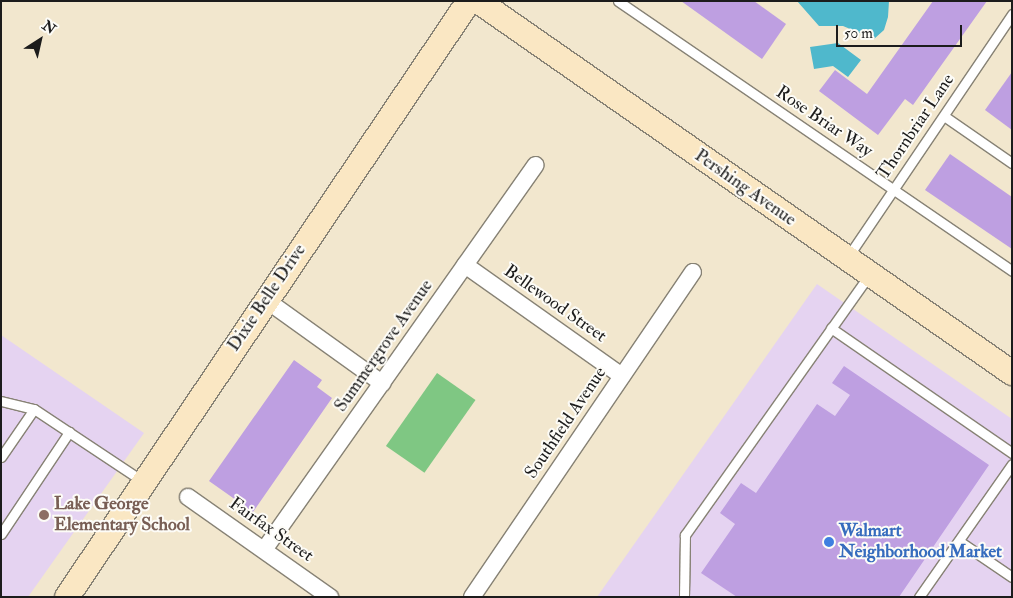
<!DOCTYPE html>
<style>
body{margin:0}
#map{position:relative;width:1013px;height:598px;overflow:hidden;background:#f2e7ce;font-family:"IM FELL Double Pica",serif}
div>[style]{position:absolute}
.built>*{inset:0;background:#e5d3f1}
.green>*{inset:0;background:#7fc783;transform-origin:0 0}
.water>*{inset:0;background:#4fb8cc}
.building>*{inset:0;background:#be9fe1}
.roads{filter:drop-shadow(1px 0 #878275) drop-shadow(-1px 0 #878275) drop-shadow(0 1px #878275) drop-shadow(0 -1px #878275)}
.lane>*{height:9px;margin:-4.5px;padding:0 4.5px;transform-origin:4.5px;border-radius:4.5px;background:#fff}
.street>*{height:16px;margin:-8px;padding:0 8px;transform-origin:8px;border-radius:8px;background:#fff}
.secondary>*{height:24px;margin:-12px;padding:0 12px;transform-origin:12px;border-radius:12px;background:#fae7c3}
.dots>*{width:14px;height:14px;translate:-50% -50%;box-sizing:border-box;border:2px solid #fdfcf7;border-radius:50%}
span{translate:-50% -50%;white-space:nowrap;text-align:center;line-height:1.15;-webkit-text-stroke:4px #fdfcf7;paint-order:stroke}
.street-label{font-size:18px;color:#1c1c1c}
.education-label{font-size:18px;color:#785e54;font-weight:700}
.left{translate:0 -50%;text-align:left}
.shop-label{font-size:18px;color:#366cbe;font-weight:700}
.frame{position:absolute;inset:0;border:2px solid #1c1c1c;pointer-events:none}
.north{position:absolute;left:15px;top:15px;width:50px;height:50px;-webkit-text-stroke:4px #fdfcf7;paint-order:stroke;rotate:35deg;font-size:14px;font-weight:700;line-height:20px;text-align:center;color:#1c1c1c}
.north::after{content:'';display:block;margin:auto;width:18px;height:22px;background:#1c1c1c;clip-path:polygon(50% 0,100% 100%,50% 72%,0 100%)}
.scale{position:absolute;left:836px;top:25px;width:126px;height:22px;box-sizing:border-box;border:2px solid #1c1c1c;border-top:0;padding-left:6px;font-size:15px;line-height:18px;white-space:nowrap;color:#1c1c1c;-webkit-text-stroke:4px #fdfcf7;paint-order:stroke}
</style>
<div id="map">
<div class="built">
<i style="clip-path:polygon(817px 284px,1012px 419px,1012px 597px,597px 597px)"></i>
<i style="clip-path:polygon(1px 335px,144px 433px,28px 597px,1px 597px)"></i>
</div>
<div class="green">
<i style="left:437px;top:373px;width:47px;height:89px;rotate:35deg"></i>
</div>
<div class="water">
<i style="clip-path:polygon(797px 1px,889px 1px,888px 17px,884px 30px,874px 39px,843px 26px,819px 26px)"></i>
<i style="clip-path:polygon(838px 43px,861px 60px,848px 77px,833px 66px,814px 69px,810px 47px)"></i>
</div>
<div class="building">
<i style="clip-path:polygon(681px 1px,754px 1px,786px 24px,762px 59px)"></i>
<i style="clip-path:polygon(933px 1px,987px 1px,913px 105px,905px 99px,878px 135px,819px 91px,835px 70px,867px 94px)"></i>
<i style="clip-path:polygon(1012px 72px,1012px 130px,985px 110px)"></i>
<i style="clip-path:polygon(950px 154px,1012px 197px,1012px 249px,925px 190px)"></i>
<i style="clip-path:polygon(294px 360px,322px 380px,317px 387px,332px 398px,253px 512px,209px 481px)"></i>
<i style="clip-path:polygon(844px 366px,989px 465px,899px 597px,737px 597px,701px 573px,735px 524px,720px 513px,741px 483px,756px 493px,817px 404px,835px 416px,850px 395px,832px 383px)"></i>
</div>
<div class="roads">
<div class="lane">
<i style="left:618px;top:1px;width:478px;rotate:34.4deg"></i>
<i style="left:944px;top:116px;width:83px;rotate:34.7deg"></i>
<i style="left:847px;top:258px;width:295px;rotate:-55.9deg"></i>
<i style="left:831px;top:328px;width:220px;rotate:34.6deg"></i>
<i style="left:1px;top:401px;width:34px;rotate:14deg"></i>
<i style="left:34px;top:409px;width:132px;rotate:33.6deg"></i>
<i style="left:1px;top:457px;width:58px;rotate:-55.5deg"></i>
<i style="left:1px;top:534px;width:123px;rotate:-56.3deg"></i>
<i style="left:959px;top:541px;width:64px;rotate:34.2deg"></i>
<i style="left:684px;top:597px;width:62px;rotate:-89.1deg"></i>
<i style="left:685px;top:535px;width:319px;rotate:-54.7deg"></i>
<i style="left:919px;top:597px;width:162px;rotate:-55deg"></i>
</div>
<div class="street">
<i style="left:465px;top:265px;width:192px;rotate:35.3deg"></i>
<i style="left:266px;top:300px;width:143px;rotate:35.6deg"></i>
<i style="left:188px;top:497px;width:174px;rotate:35.2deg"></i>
<i style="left:264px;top:550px;width:471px;rotate:-54.8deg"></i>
<i style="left:472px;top:597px;width:393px;rotate:-55.8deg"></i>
</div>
<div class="secondary">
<i style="left:478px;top:1px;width:651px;rotate:34.86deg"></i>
<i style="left:67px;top:597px;width:719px;rotate:-56deg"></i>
</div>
</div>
<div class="dots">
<i style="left:44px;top:515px;background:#8d6e63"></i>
<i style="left:829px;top:542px;background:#3f7fe0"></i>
</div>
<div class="street-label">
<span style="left:824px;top:122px;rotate:34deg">Rose Briar Way</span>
<span style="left:916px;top:127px;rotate:-56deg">Thornbriar Lane</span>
<span style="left:745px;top:188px;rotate:35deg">Pershing Avenue</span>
<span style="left:267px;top:298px;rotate:-56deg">Dixie Belle Drive</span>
<span style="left:555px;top:304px;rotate:35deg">Bellewood Street</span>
<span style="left:384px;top:346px;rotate:-55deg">Summergrove Avenue</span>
<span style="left:566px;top:423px;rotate:-56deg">Southfield Avenue</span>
<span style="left:271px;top:530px;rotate:35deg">Fairfax Street</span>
</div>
<div class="education-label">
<span class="left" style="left:54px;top:515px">Lake George<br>Elementary School</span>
</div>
<div class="shop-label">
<span class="left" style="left:839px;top:542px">Walmart<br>Neighborhood Market</span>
</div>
<div class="frame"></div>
<div class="north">N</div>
<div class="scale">50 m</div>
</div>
